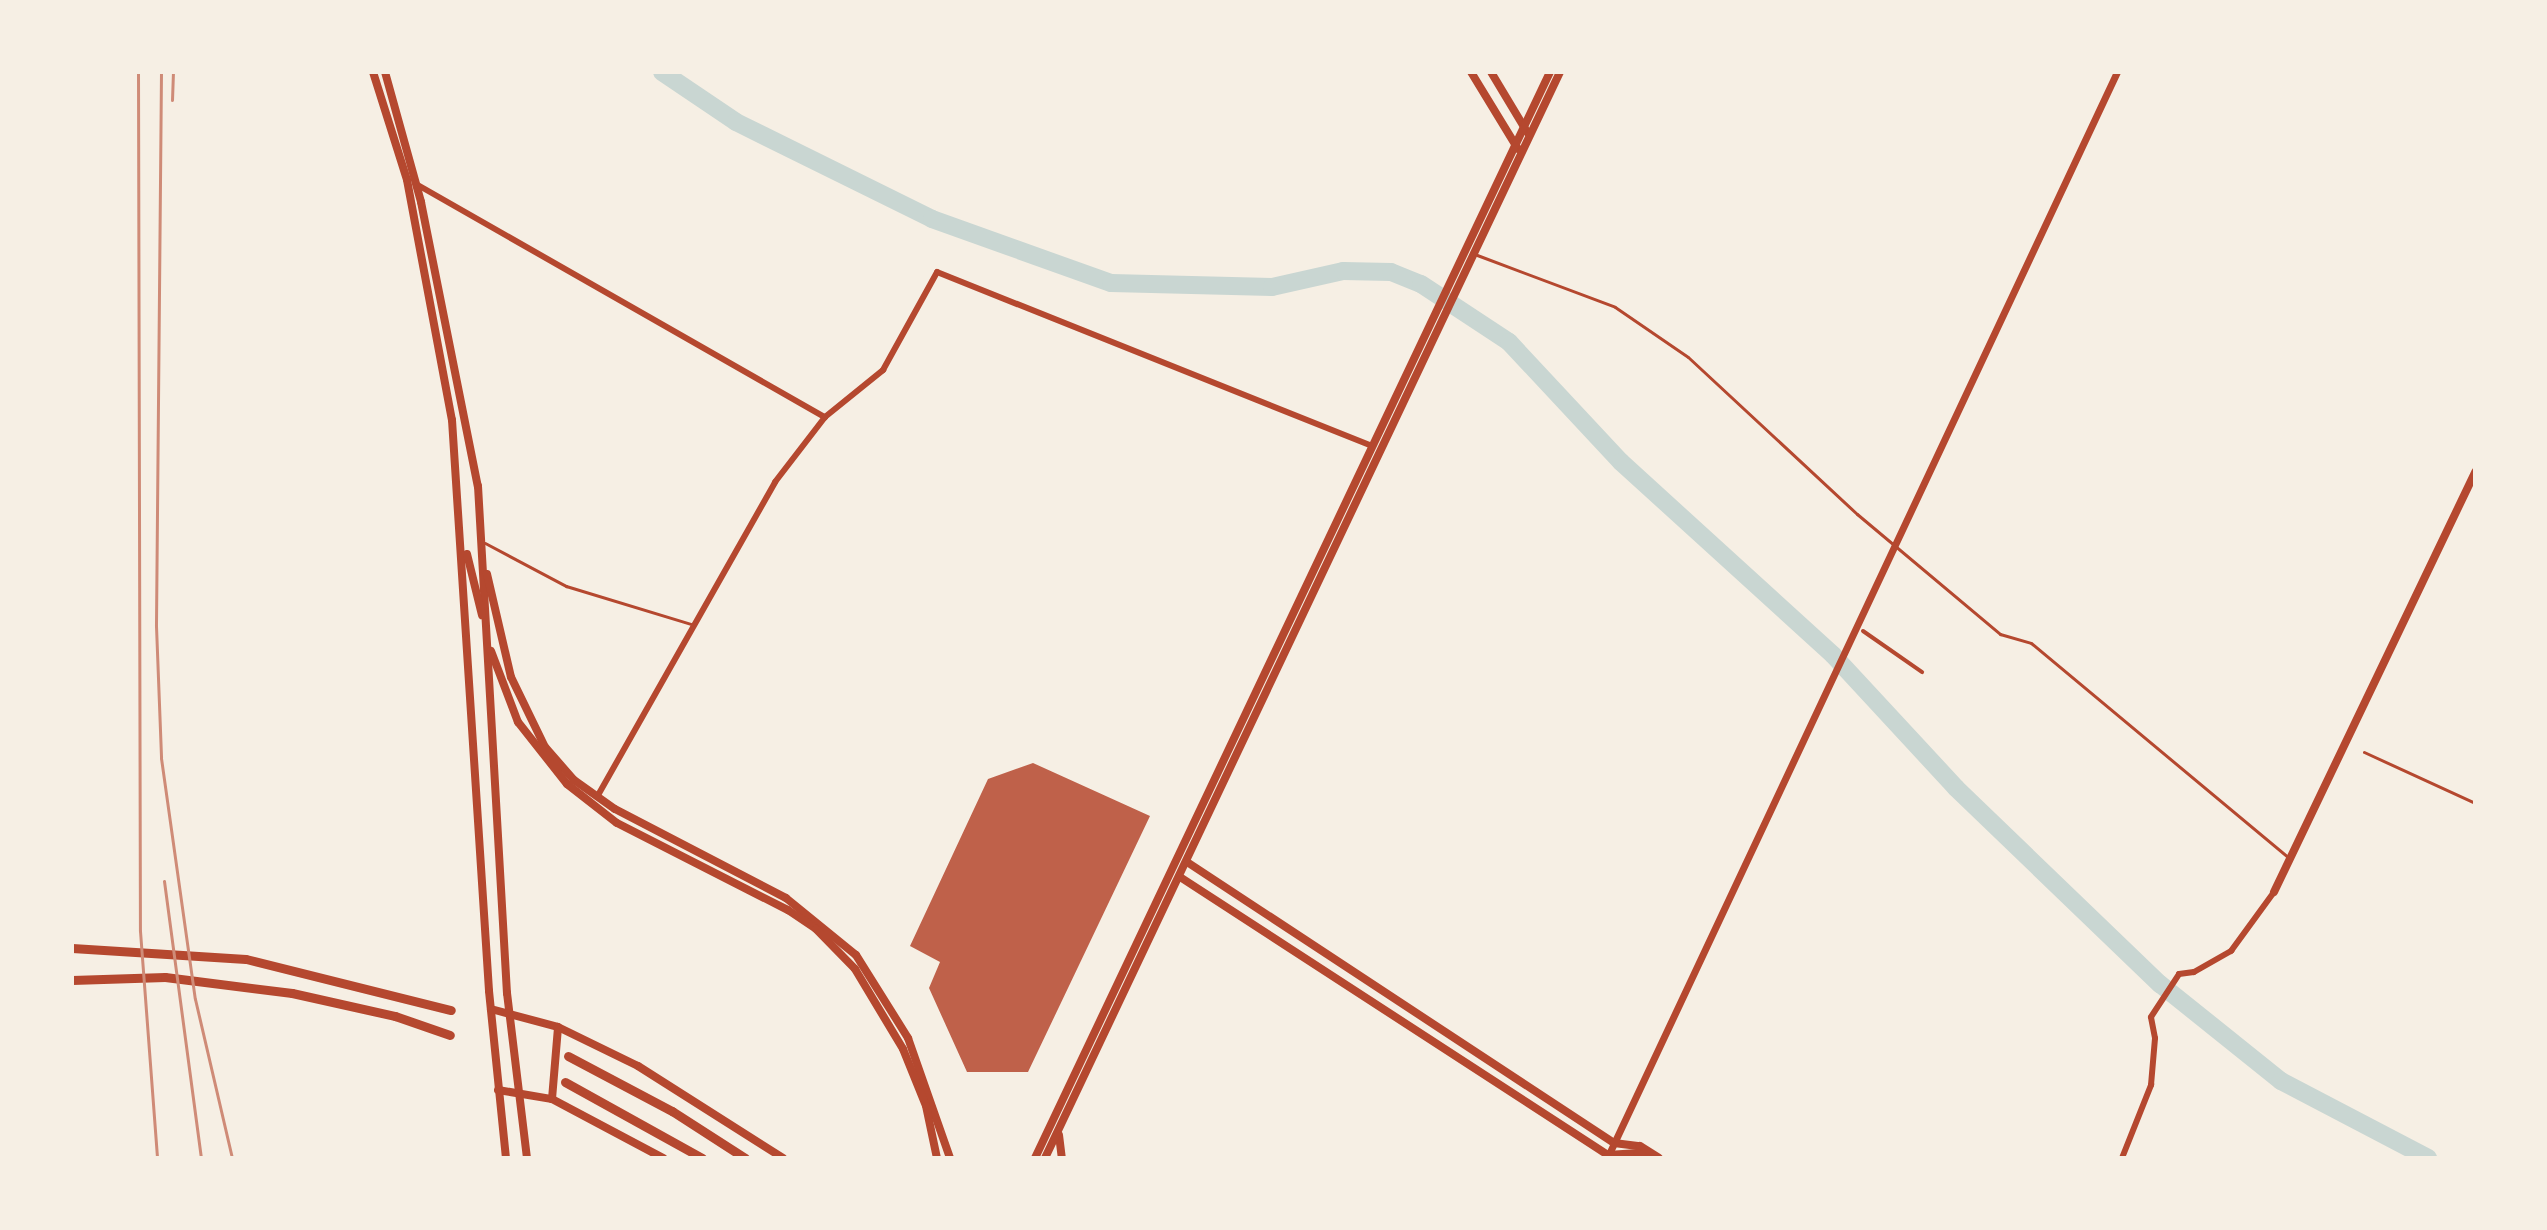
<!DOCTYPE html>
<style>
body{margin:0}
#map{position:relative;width:2547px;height:1230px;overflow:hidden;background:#f6efe4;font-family:"Public Sans",sans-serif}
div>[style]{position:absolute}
.river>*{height:18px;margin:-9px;padding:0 9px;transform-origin:9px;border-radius:9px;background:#c9d6d2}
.building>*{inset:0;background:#bf614a}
.service>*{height:3px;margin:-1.5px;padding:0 1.5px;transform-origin:1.5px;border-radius:1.5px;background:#b5482f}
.pedestrian>*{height:4px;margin:-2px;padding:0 2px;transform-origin:2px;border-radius:2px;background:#b5482f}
.minor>*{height:6px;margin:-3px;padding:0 3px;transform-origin:3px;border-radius:3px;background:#b5482f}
.tertiary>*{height:7px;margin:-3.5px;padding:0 3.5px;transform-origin:3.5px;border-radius:3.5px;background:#b5482f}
.secondary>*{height:8px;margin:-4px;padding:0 4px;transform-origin:4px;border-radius:4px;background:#b5482f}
.primary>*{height:9px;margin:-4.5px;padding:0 4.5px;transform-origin:4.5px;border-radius:4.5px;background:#b5482f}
.rail>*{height:3px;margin:-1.5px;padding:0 1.5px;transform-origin:1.5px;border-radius:1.5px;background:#cf8b77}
span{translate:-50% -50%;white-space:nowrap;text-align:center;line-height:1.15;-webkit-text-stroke:8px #f6efe4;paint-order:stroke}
.frame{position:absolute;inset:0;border:74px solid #f6efe4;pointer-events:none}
</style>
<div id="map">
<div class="river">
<i style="left:662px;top:72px;width:89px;rotate:34deg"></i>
<i style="left:736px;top:122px;width:219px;rotate:26.3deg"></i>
<i style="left:932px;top:219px;width:190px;rotate:19.7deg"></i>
<i style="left:1111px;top:283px;width:161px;rotate:1.4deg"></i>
<i style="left:1272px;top:287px;width:73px;rotate:-12.7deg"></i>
<i style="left:1343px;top:271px;width:48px;rotate:1.2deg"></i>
<i style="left:1391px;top:272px;width:32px;rotate:22deg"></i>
<i style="left:1421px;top:284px;width:105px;rotate:33.4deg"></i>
<i style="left:1509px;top:342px;width:164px;rotate:47deg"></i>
<i style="left:1621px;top:462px;width:287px;rotate:42.3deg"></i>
<i style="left:1833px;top:655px;width:181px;rotate:47.2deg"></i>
<i style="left:1956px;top:788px;width:283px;rotate:43.9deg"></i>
<i style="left:2160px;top:984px;width:155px;rotate:38.7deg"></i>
<i style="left:2281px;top:1081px;width:166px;rotate:27.6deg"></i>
</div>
<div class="building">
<i style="clip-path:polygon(1033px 763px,1150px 816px,1028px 1072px,967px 1072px,929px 988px,940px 962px,910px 946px,988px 779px)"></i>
</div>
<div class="service">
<i style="left:1477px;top:255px;width:147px;rotate:20.6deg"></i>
<i style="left:1615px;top:307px;width:88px;rotate:34.4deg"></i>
<i style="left:1688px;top:357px;width:231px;rotate:42.9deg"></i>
<i style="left:1857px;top:514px;width:187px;rotate:40deg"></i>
<i style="left:2000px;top:634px;width:32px;rotate:16deg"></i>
<i style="left:2031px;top:643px;width:334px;rotate:39.8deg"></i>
<i style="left:485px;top:543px;width:92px;rotate:28deg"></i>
<i style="left:566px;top:586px;width:131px;rotate:16.9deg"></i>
<i style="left:2364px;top:752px;width:122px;rotate:24.7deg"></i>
</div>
<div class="pedestrian">
<i style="left:1863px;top:631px;width:72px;rotate:34.8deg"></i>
</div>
<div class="minor">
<i style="left:416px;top:184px;width:471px;rotate:29.7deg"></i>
<i style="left:825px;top:417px;width:75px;rotate:-39deg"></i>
<i style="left:883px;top:370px;width:112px;rotate:-61.1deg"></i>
<i style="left:937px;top:272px;width:468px;rotate:21.8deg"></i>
<i style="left:597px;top:797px;width:362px;rotate:-60.5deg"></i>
<i style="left:775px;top:482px;width:82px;rotate:-52.4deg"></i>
<i style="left:2122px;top:1158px;width:79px;rotate:-68.3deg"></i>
<i style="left:2151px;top:1085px;width:47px;rotate:-85.1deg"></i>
<i style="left:2155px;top:1038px;width:21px;rotate:-101deg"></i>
<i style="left:2151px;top:1017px;width:51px;rotate:-56.9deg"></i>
<i style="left:2179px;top:974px;width:15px;rotate:-8deg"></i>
<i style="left:2194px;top:972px;width:43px;rotate:-29.6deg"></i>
<i style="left:2231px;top:951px;width:73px;rotate:-53.9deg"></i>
</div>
<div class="tertiary">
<i style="left:1608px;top:1156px;width:1198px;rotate:-64.85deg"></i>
</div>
<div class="secondary">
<i style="left:373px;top:72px;width:113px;rotate:72.5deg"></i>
<i style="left:407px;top:180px;width:244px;rotate:79.4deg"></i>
<i style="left:452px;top:420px;width:572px;rotate:86.29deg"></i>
<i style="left:489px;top:991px;width:168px;rotate:84.2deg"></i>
<i style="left:385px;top:72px;width:135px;rotate:74.5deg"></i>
<i style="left:421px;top:202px;width:290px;rotate:78.7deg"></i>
<i style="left:478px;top:486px;width:508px;rotate:86.73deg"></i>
<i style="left:507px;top:993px;width:166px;rotate:83.1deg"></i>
<i style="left:1471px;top:72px;width:90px;rotate:58.6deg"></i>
<i style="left:1491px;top:72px;width:70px;rotate:59deg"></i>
<i style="left:467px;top:554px;width:63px;rotate:76.2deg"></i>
<i style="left:487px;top:574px;width:106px;rotate:76.9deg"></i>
<i style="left:511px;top:677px;width:78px;rotate:64.1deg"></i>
<i style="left:545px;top:747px;width:44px;rotate:48.7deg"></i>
<i style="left:574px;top:780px;width:50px;rotate:35.3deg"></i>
<i style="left:615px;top:809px;width:193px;rotate:27.5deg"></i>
<i style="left:786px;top:898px;width:90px;rotate:39.2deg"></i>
<i style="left:856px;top:955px;width:98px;rotate:57.9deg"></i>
<i style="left:908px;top:1038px;width:127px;rotate:70.7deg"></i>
<i style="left:491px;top:651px;width:76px;rotate:69.2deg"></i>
<i style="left:518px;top:722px;width:79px;rotate:51.7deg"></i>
<i style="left:567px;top:784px;width:63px;rotate:38deg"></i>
<i style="left:617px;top:823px;width:192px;rotate:27deg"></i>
<i style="left:788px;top:910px;width:34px;rotate:34deg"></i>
<i style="left:816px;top:929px;width:56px;rotate:45.7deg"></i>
<i style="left:855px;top:969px;width:93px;rotate:59deg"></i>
<i style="left:903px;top:1049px;width:61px;rotate:68deg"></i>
<i style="left:926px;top:1106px;width:53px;rotate:78.1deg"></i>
<i style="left:1187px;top:862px;width:511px;rotate:33.35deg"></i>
<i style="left:1614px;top:1143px;width:26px;rotate:7deg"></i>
<i style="left:1640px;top:1146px;width:22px;rotate:32deg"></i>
<i style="left:1180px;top:877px;width:510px;rotate:33.01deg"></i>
<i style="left:1608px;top:1155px;width:30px;rotate:-4deg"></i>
<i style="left:1638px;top:1153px;width:9px;rotate:32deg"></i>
<i style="left:2274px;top:892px;width:466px;rotate:-64.4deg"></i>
<i style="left:491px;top:1009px;width:69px;rotate:15deg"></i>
<i style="left:558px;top:1027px;width:89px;rotate:26deg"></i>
<i style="left:638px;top:1066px;width:172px;rotate:32.4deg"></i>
<i style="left:498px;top:1090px;width:55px;rotate:9.5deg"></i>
<i style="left:552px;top:1099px;width:126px;rotate:28deg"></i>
<i style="left:552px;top:1099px;width:72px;rotate:-85.2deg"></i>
<i style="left:1059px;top:1135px;width:23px;rotate:83deg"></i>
<i style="left:1035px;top:1158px;width:1202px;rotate:-64.63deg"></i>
<i style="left:1045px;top:1158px;width:1202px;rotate:-64.63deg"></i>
</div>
<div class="primary">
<i style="left:72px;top:948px;width:174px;rotate:3.6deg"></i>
<i style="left:246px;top:959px;width:211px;rotate:14deg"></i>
<i style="left:72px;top:980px;width:93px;rotate:-1.8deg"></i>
<i style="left:165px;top:977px;width:128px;rotate:7.2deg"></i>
<i style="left:292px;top:993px;width:106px;rotate:12.6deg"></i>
<i style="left:395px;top:1016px;width:58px;rotate:19.1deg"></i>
<i style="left:568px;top:1056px;width:118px;rotate:27.9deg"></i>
<i style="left:672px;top:1111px;width:87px;rotate:32.8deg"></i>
<i style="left:565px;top:1082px;width:157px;rotate:29deg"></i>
</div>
<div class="rail">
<i style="left:138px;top:72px;width:859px;rotate:89.87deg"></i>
<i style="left:140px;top:931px;width:228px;rotate:85.7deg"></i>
<i style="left:161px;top:72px;width:554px;rotate:90.52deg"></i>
<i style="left:156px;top:626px;width:132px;rotate:87.8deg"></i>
<i style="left:161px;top:758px;width:243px;rotate:82deg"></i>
<i style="left:195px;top:999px;width:163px;rotate:76.9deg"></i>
<i style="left:172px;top:100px;width:28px;rotate:-88deg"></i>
<i style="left:164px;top:881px;width:279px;rotate:82.4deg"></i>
</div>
<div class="frame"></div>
</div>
